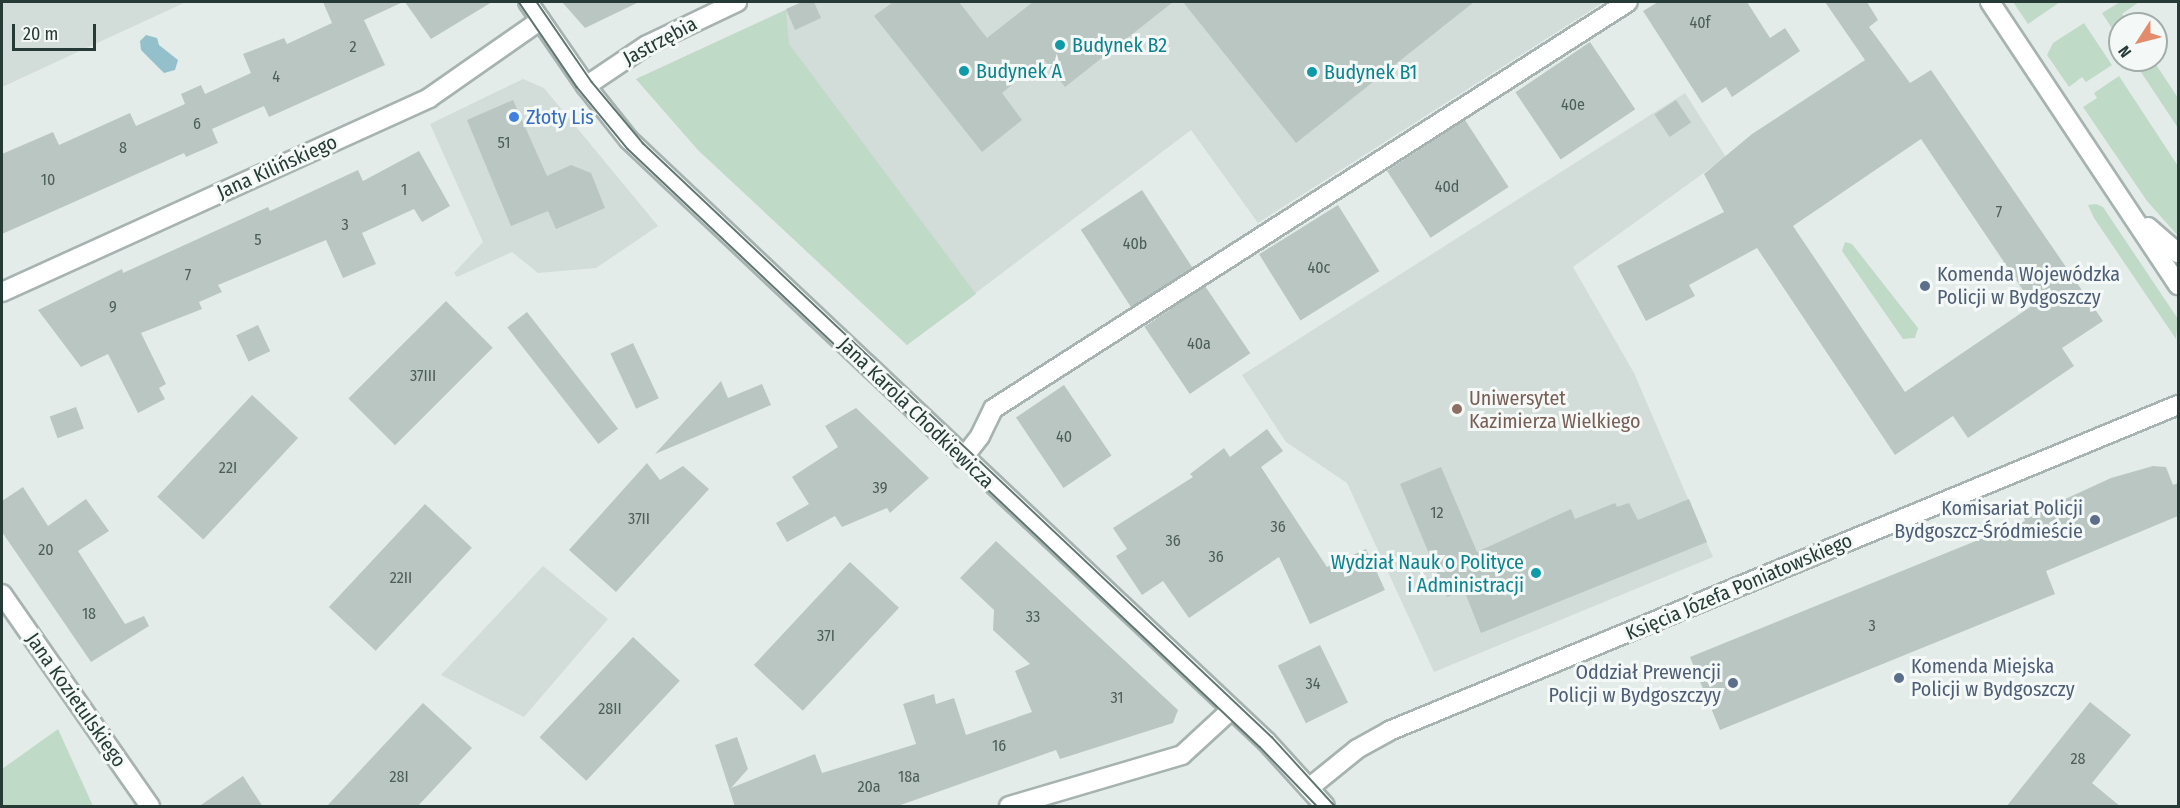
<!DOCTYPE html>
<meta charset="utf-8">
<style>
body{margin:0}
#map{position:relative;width:2180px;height:808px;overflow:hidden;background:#e4ece9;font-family:"Fira Sans Condensed",sans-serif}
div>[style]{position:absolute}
.built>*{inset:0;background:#d2dcd8}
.green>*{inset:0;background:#c0dac8}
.water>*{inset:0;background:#93c0ca}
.building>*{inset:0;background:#bac6c2;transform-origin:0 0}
.roads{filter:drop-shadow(2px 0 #a7b3b0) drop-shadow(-2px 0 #a7b3b0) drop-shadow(0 2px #a7b3b0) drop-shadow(0 -2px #a7b3b0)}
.street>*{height:18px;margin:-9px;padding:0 9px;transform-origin:9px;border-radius:9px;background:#fff}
.secondary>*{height:18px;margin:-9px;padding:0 9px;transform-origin:9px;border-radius:9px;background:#fff}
.tram>*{height:1.5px;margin:-0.75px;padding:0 0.75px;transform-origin:0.75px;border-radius:0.75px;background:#607771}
.dots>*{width:16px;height:16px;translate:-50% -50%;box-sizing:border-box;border:3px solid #f4f9f7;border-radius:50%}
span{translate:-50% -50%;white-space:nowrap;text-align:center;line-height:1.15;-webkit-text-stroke:6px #f4f9f7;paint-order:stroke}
.number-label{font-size:16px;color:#4b5e59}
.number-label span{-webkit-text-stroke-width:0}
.street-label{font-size:20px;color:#263b36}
.culture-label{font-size:20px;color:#0d838f}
.left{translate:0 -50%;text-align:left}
.right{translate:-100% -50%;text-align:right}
.shop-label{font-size:20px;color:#366cbe}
.service-label{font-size:20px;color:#4e5e75}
.education-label{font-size:20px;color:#785e54}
.frame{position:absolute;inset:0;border:3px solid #263b36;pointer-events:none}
.north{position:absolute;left:2108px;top:12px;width:60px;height:60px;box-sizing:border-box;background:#f4f9f7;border:2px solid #a2adaa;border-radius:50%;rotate:234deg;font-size:16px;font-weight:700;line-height:24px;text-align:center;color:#263b36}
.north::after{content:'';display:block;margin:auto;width:21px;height:27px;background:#e28c6c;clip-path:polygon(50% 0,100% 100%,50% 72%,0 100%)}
.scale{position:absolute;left:12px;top:24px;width:84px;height:27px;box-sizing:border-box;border:3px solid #263b36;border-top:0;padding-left:8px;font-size:18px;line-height:21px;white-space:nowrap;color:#263b36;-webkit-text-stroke:4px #f4f9f7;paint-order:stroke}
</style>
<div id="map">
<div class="built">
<i style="clip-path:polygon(2px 2px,186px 2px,2px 87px)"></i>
<i style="clip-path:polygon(802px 2px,1604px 2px,1258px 223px,1191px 130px,907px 345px,698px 150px,636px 79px)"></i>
<i style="clip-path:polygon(523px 79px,544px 88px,658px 226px,596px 268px,538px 273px,512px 252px,457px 277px,454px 273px,483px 242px,430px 124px)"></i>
<i style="clip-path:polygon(1685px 93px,1726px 157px,1573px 267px,1634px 373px,1713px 557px,1434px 672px,1347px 483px,1286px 442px,1242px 375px)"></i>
<i style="clip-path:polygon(543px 566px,608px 619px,524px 717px,441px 675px)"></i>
</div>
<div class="green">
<i style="clip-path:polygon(2013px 2px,2060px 2px,2028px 24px)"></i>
<i style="clip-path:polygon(2120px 2px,2139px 2px,2122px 14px,2129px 24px,2120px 24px,2120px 41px,2102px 13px)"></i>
<i style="clip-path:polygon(786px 10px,789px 44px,976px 294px,907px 345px,698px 150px,636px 79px)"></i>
<i style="clip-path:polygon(2084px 23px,2112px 65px,2086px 82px,2082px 77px,2069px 87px,2047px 55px,2053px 43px)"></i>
<i style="clip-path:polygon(2133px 60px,2153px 60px,2178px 98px,2178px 128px)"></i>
<i style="clip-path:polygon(2119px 76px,2178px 166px,2178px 236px,2147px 201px,2083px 107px,2097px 98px,2094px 93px)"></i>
<i style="clip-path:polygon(2096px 204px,2103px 207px,2178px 319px,2176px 339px,2094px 218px,2088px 205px)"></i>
<i style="clip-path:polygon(1845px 242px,1852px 244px,1918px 328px,1915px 338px,1903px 339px,1842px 251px)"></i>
<i style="clip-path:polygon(58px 729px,93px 806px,2px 806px,2px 769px)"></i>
</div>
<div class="water">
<i style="clip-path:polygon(146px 35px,157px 38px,159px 45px,178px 60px,175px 70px,164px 73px,141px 50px,140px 41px)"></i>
</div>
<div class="building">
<i style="clip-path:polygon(323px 2px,403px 2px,364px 20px,385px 65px,269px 117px,264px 106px,212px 129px,218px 143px,186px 157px,184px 153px,2px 234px,2px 154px,53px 132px,59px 145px,130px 113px,136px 126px,185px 104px,181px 94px,201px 85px,205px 94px,251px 73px,243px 54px,284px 38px,287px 44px,332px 23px)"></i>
<i style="clip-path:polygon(405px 2px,492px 2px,431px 39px)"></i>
<i style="clip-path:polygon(562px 2px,639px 2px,585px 28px)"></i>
<i style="clip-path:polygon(802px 2px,814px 2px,821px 18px,795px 30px,786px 9px)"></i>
<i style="clip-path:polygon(893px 2px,959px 2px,987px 38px,1033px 2px,1173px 2px,1065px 87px,1044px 60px,1020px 78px,1002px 93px,1022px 120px,982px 152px,874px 16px)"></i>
<i style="clip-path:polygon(1183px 2px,1474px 2px,1296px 143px)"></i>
<i style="clip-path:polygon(1658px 2px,1747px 2px,1770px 38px,1785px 28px,1800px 51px,1732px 97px,1726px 87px,1702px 103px,1643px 11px)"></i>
<i style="clip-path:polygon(evenodd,1825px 2px,1867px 2px,1878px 20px,1869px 27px,1910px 83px,1931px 70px,2103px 321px,2062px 348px,2074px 366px,1968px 438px,1953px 416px,1895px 455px,1757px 248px,1689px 285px,1695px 296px,1646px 321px,1617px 266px,1724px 212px,1704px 174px,1752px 134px,1865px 60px,1825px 2px,1921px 139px,2033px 305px,1905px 392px,1793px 226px,1921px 139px)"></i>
<i style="left:1590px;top:42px;width:81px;height:90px;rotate:56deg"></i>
<i style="clip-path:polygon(513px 100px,547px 176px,571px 165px,591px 173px,605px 208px,556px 229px,548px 211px,511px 226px,467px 120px)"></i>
<i style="left:1676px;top:100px;width:27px;height:26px;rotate:56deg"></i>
<i style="left:1465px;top:120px;width:80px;height:93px;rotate:57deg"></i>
<i style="clip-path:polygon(419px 151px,450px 206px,422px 222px,414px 209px,362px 233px,376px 264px,343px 278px,326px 240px,218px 285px,222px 292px,199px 302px,202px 309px,141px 333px,166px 384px,159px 388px,165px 399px,138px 413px,108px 354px,81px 367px,38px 310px,122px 269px,123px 273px,268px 207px,270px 211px,358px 170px,363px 181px)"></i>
<i style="left:1142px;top:190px;width:93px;height:73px;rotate:57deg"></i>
<i style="left:1338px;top:205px;width:78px;height:93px;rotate:58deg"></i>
<i style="left:1205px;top:286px;width:81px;height:73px;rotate:56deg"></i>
<i style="left:446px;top:301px;width:66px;height:138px;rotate:45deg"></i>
<i style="left:527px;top:312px;width:148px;height:25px;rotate:52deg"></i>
<i style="left:258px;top:325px;width:29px;height:24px;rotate:65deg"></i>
<i style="left:633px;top:343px;width:61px;height:25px;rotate:65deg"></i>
<i style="clip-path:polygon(721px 381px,728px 398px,762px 384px,771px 405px,655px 454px)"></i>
<i style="left:1064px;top:385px;width:85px;height:58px;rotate:56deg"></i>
<i style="left:252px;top:395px;width:63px;height:139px;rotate:43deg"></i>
<i style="left:76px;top:407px;width:23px;height:28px;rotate:70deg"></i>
<i style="clip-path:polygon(856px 408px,929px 478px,890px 513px,887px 508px,842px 527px,835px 516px,787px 542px,776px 523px,809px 504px,792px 477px,838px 447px,825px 426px)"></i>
<i style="clip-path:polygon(1267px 429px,1283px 451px,1261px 467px,1327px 567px,1366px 549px,1385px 590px,1310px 624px,1279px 557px,1189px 618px,1163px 581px,1142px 595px,1116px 556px,1127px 549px,1113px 528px,1193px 477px,1190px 474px,1224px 448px,1230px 457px)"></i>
<i style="clip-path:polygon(647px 463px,660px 480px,683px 466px,709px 489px,616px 592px,569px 550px)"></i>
<i style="clip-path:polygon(2153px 466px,2166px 467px,2173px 485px,2178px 483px,2178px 516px,2046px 571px,2055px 594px,1720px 730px,1690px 657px,2025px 521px,2024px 518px,2111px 478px)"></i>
<i style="clip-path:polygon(1441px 467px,1477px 552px,1571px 509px,1575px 519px,1615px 503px,1617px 507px,1629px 503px,1638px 520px,1689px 499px,1707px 542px,1481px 633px,1464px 590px,1447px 597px,1400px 484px)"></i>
<i style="clip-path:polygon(23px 487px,48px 526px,86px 499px,109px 531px,78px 551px,125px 624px,144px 616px,149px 626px,91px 662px,2px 532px,2px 501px)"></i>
<i style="left:425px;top:504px;width:64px;height:141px;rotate:43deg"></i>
<i style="clip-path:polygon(996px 541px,1178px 710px,1173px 723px,1060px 759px,1056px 750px,895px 807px,735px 807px,715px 745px,737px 737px,748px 769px,731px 788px,815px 754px,822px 773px,916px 744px,903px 704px,934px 694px,936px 704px,954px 698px,966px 735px,1032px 712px,1015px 671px,1030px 664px,993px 630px,994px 610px,960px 578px)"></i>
<i style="left:850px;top:562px;width:67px;height:141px;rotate:43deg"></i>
<i style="left:633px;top:637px;width:64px;height:137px;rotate:43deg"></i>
<i style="left:1320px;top:645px;width:64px;height:47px;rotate:64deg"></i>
<i style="clip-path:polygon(2090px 702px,2131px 735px,2092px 783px,2121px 807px,2006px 807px)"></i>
<i style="clip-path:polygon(423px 703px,472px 748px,417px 807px,326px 807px)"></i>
<i style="clip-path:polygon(243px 776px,263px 807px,198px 807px)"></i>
</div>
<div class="roads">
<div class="street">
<i style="left:586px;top:86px;width:73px;rotate:-33.9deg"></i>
<i style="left:647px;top:45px;width:100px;rotate:-25.5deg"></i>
<i style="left:2px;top:292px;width:469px;rotate:-24.4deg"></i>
<i style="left:429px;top:98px;width:136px;rotate:-34.9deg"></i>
<i style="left:963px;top:458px;width:28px;rotate:-52deg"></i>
<i style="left:980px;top:436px;width:30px;rotate:-64deg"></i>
<i style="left:993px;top:409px;width:754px;rotate:-32.66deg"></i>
<i style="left:2px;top:594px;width:259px;rotate:55.1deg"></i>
<i style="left:1309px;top:788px;width:62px;rotate:-39.1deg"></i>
<i style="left:1357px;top:749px;width:37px;rotate:-29deg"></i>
<i style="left:1389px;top:731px;width:854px;rotate:-22.45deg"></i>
<i style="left:1009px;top:806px;width:180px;rotate:-16.4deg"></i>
<i style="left:1182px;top:755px;width:67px;rotate:-42.6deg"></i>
</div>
<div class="secondary">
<i style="left:528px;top:2px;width:102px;rotate:55.4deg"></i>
<i style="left:586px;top:86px;width:69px;rotate:51.5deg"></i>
<i style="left:629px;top:140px;width:877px;rotate:43.34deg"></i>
<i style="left:1267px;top:742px;width:86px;rotate:47.8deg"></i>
<i style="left:1990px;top:2px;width:340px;rotate:56.4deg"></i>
<i style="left:2148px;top:227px;width:40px;rotate:41deg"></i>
</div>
</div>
<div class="tram">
<i style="left:519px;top:2px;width:103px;rotate:55.7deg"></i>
<i style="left:577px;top:87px;width:80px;rotate:50.6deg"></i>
<i style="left:628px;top:149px;width:870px;rotate:43.42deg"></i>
<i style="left:1260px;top:747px;width:82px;rotate:46deg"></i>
<i style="left:537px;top:2px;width:97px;rotate:55.5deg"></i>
<i style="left:592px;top:82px;width:80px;rotate:50.1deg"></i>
<i style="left:643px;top:143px;width:865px;rotate:43.36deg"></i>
<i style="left:1272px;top:737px;width:93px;rotate:47.6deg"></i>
</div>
<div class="dots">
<i style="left:1060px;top:45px;background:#0f9aa8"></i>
<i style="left:964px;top:71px;background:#0f9aa8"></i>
<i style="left:1312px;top:72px;background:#0f9aa8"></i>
<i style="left:514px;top:117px;background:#3f7fe0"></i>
<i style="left:1925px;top:286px;background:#5c6f8a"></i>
<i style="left:1457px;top:409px;background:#8d6e63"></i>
<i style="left:2095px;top:520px;background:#5c6f8a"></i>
<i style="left:1536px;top:573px;background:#0f9aa8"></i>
<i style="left:1899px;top:678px;background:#5c6f8a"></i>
<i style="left:1733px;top:683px;background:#5c6f8a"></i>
</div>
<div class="number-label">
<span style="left:1700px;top:23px">40f</span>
<span style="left:353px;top:47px">2</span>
<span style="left:276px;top:77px">4</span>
<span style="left:1573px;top:105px">40e</span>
<span style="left:197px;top:124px">6</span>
<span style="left:504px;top:143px">51</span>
<span style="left:123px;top:148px">8</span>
<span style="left:48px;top:180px">10</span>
<span style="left:1447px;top:187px">40d</span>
<span style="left:404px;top:190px">1</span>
<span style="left:1999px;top:212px">7</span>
<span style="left:345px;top:225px">3</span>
<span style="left:258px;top:240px">5</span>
<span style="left:1135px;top:244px">40b</span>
<span style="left:1319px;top:268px">40c</span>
<span style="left:188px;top:275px">7</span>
<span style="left:113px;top:307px">9</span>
<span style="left:1199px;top:344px">40a</span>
<span style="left:423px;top:376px">37III</span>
<span style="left:1064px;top:437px">40</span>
<span style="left:228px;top:468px">22I</span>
<span style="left:880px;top:488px">39</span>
<span style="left:1437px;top:513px">12</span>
<span style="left:639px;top:519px">37II</span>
<span style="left:1278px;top:527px">36</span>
<span style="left:1173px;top:541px">36</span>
<span style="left:46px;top:550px">20</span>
<span style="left:1216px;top:557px">36</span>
<span style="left:401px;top:578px">22II</span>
<span style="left:89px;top:614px">18</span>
<span style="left:1033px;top:617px">33</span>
<span style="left:1872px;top:626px">3</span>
<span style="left:826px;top:636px">37I</span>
<span style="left:1313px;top:684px">34</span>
<span style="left:1117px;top:698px">31</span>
<span style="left:610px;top:709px">28II</span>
<span style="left:999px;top:746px">16</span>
<span style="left:2078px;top:759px">28</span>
<span style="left:399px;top:777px">28I</span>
<span style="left:909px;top:777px">18a</span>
<span style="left:869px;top:787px">20a</span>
</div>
<div class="street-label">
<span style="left:660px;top:41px;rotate:-28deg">Jastrzębia</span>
<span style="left:277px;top:167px;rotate:-24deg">Jana Kilińskiego</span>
<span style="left:916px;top:413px;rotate:44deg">Jana Karola Chodkiewicza</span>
<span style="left:1739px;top:587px;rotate:-23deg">Księcia Józefa Poniatowskiego</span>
<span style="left:76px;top:700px;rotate:55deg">Jana Kozietulskiego</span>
</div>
<div class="culture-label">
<span class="left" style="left:1072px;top:45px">Budynek B2</span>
<span class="left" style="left:976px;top:71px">Budynek A</span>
<span class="left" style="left:1324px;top:72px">Budynek B1</span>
<span class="right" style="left:1524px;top:574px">Wydział Nauk o Polityce<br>i Administracji</span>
</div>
<div class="shop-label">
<span class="left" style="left:526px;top:117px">Złoty Lis</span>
</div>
<div class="service-label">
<span class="left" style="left:1937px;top:286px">Komenda Wojewódzka<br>Policji w Bydgoszczy</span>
<span class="right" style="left:2083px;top:520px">Komisariat Policji<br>Bydgoszcz-Śródmieście</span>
<span class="left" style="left:1911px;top:678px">Komenda Miejska<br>Policji w Bydgoszczy</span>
<span class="right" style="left:1721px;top:684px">Oddział Prewencji<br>Policji w Bydgoszczyy</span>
</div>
<div class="education-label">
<span class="left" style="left:1469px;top:410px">Uniwersytet<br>Kazimierza Wielkiego</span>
</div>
<div class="frame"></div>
<div class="north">N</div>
<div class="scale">20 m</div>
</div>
